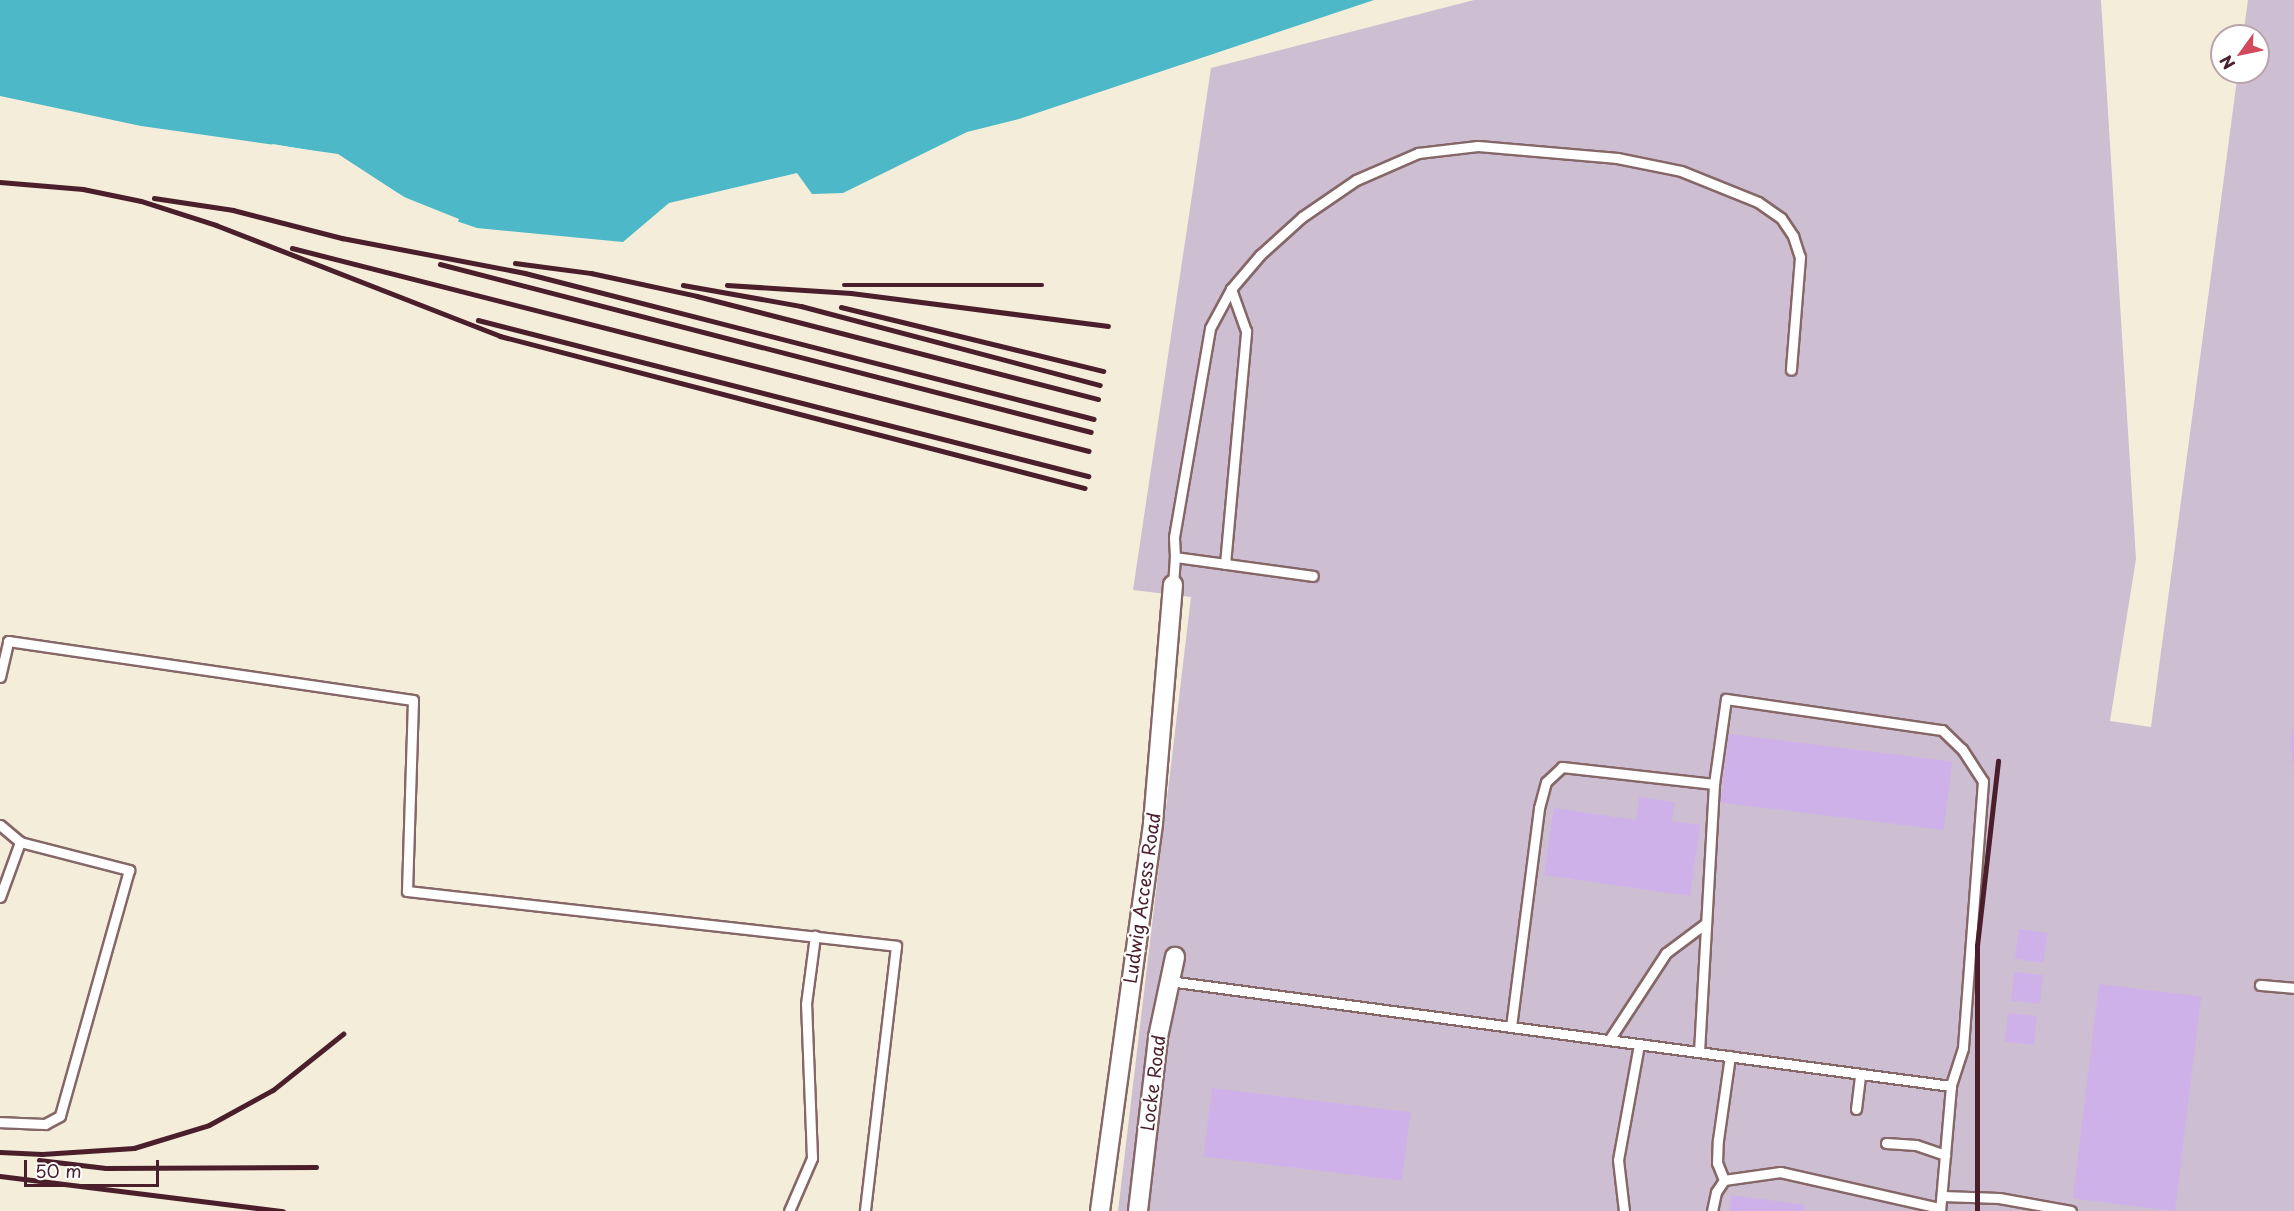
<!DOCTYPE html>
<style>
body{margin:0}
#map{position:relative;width:2294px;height:1211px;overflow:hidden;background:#f4edda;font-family:"Playpen Sans",sans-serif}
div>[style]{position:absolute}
.industrial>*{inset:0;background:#cebed2}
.water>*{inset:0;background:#4cb8c8}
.pier>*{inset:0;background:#f4edda}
.building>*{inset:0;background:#cfb1ea;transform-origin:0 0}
.roads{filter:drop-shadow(2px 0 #866768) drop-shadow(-2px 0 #866768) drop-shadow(0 2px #866768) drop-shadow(0 -2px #866768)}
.lane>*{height:9px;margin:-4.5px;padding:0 4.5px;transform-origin:4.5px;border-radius:4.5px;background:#fff}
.street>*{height:18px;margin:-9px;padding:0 9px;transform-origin:9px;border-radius:9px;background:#fff}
.rail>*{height:4.5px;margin:-2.25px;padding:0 2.25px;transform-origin:2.25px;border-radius:2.25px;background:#4a1f2b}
span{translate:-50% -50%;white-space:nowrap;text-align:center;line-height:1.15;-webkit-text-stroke:4.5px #fff;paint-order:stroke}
.street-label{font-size:18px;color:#4a1f2b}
.north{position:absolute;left:2210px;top:24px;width:60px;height:60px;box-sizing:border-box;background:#fff;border:2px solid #b7a5aa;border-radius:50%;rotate:237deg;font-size:16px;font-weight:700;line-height:24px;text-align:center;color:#4a1f2b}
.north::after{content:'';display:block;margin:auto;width:21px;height:27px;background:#d1495b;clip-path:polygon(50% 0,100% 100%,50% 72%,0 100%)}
.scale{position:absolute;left:24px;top:1160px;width:135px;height:27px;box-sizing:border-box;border:3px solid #4a1f2b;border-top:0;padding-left:8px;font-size:18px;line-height:21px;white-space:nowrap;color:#4a1f2b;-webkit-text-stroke:4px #fff;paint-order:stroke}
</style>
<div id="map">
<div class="industrial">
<i style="clip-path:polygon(1474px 0,2101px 0,2136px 559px,2110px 721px,2151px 727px,2238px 72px,2258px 72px,2258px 36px,2243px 36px,2248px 0,2294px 0,2294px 1211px,1118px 1211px,1191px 597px,1133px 590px,1211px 68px)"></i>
</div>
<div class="water">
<i style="clip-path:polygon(0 0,1374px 0,1019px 119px,967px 132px,843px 193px,812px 194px,797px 173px,669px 203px,623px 242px,477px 228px,424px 210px,338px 154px,141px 126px,0 96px)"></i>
</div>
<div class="pier">
<i style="clip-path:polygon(273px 144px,308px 150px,337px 157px,269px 147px)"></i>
<i style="clip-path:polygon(338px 157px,404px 197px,459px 219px,457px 224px,423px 212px)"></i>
</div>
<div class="building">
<i style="clip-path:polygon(2294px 728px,2294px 773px,2290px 739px)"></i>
<i style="left:1729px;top:734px;width:225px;height:69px;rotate:7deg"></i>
<i style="clip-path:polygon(1639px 797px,1675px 802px,1672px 821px,1700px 825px,1690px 896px,1544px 875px,1554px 808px,1636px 820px)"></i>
<i style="left:2019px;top:929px;width:29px;height:30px;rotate:8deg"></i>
<i style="left:2014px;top:972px;width:29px;height:29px;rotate:6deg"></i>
<i style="left:2099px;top:984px;width:103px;height:216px;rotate:7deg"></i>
<i style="left:2008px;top:1013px;width:29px;height:29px;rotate:6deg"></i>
<i style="left:1212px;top:1088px;width:200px;height:69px;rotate:7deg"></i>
<i style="clip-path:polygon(1731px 1195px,1805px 1205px,1804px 1211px,1730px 1211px)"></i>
</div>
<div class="roads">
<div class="lane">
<i style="left:1175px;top:557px;width:20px;rotate:-93deg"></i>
<i style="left:1174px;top:537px;width:212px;rotate:-80.2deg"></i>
<i style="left:1210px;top:328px;width:44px;rotate:-61.7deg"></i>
<i style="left:1231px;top:289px;width:45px;rotate:-49.5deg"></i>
<i style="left:1260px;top:255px;width:57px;rotate:-42.1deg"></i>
<i style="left:1302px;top:217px;width:65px;rotate:-34.4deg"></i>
<i style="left:1356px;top:180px;width:68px;rotate:-23.5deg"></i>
<i style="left:1418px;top:153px;width:60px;rotate:-6.7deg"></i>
<i style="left:1478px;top:146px;width:140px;rotate:4.9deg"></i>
<i style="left:1617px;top:158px;width:65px;rotate:11.5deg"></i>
<i style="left:1681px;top:171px;width:83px;rotate:21.9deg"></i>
<i style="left:1758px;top:202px;width:28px;rotate:35deg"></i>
<i style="left:1781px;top:218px;width:22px;rotate:56deg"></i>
<i style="left:1793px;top:236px;width:22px;rotate:72deg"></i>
<i style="left:1800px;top:257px;width:113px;rotate:94.6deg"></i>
<i style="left:1225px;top:564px;width:234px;rotate:-84.8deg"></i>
<i style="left:1246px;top:331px;width:45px;rotate:-109.7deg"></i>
<i style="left:1173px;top:585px;width:28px;rotate:-86deg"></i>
<i style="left:1175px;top:557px;width:139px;rotate:7.8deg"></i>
<i style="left:0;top:677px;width:37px;rotate:-77deg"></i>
<i style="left:8px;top:641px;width:409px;rotate:8.3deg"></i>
<i style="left:413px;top:700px;width:191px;rotate:91.8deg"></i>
<i style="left:407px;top:891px;width:492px;rotate:6.4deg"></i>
<i style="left:896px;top:946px;width:267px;rotate:96.7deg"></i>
<i style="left:1714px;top:784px;width:86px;rotate:-82deg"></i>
<i style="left:1726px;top:699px;width:218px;rotate:8.2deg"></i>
<i style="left:1942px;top:730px;width:28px;rotate:44deg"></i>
<i style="left:1962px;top:749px;width:38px;rotate:57deg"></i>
<i style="left:1983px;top:781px;width:268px;rotate:94.3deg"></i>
<i style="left:1963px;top:1048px;width:40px;rotate:108deg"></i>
<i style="left:1951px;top:1086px;width:125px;rotate:95deg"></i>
<i style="left:0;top:825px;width:26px;rotate:40deg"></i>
<i style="left:20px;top:842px;width:113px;rotate:14.4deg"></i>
<i style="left:129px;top:870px;width:255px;rotate:105.7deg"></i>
<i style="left:60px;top:1116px;width:17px;rotate:152deg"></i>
<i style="left:45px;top:1124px;width:45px;rotate:-177.5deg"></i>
<i style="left:0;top:897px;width:59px;rotate:-70deg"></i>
<i style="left:1169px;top:981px;width:789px;rotate:7.65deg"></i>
<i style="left:2260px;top:985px;width:34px;rotate:5deg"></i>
<i style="left:1511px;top:1027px;width:221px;rotate:-82.7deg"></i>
<i style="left:1539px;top:808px;width:27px;rotate:-75deg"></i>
<i style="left:1546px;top:782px;width:22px;rotate:-43deg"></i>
<i style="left:1562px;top:767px;width:153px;rotate:6.4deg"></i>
<i style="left:1714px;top:784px;width:268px;rotate:93.2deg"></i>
<i style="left:1609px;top:1040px;width:104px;rotate:-56.8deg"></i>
<i style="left:1666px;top:953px;width:50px;rotate:-36.9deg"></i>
<i style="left:1856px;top:1109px;width:35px;rotate:-83deg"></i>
<i style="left:1886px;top:1143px;width:30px;rotate:4deg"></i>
<i style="left:1916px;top:1145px;width:31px;rotate:19deg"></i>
<i style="left:1724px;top:1180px;width:18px;rotate:-112deg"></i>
<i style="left:1717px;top:1163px;width:23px;rotate:-88deg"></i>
<i style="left:1718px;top:1140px;width:85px;rotate:-81.9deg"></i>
<i style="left:1942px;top:1196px;width:57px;rotate:2deg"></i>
<i style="left:1999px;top:1198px;width:73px;rotate:10.2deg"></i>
<i style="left:789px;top:1211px;width:58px;rotate:-66.5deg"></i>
<i style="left:812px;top:1158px;width:154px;rotate:-92.2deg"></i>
<i style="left:806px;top:1004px;width:69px;rotate:-82.5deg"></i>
<i style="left:1624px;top:1211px;width:51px;rotate:-96.7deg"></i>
<i style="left:1618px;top:1160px;width:118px;rotate:-79.7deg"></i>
<i style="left:1712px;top:1211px;width:19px;rotate:-78deg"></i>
<i style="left:1716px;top:1192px;width:14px;rotate:-56deg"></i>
<i style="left:1724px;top:1180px;width:57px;rotate:-8.1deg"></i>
<i style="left:1780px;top:1172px;width:164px;rotate:12.7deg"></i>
</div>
<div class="street">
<i style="left:1100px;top:1211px;width:392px;rotate:-82.2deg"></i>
<i style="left:1153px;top:823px;width:239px;rotate:-85.2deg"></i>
<i style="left:1138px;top:1211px;width:175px;rotate:-83.4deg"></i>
<i style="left:1158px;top:1037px;width:82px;rotate:-78deg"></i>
</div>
</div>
<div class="rail">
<i style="left:0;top:182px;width:83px;rotate:4.8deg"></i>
<i style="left:83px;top:189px;width:59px;rotate:11.7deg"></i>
<i style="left:141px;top:201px;width:79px;rotate:17.7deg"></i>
<i style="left:216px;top:225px;width:305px;rotate:21.3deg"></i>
<i style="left:500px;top:336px;width:604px;rotate:14.57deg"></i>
<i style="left:154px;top:198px;width:80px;rotate:8.6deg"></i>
<i style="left:233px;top:210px;width:113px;rotate:14.4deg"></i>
<i style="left:342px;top:238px;width:186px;rotate:10.8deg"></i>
<i style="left:525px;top:273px;width:587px;rotate:14.39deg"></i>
<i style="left:292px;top:248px;width:822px;rotate:14.29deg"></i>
<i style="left:515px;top:263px;width:77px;rotate:7.5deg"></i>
<i style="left:591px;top:273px;width:108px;rotate:12.2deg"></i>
<i style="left:697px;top:296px;width:414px;rotate:14.4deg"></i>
<i style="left:440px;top:264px;width:672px;rotate:14.47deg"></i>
<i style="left:683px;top:285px;width:120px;rotate:10.1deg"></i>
<i style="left:801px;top:306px;width:309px;rotate:14.8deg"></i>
<i style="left:727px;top:285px;width:124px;rotate:3.7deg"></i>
<i style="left:851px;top:293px;width:259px;rotate:7.3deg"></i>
<i style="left:844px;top:285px;width:198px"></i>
<i style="left:841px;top:307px;width:270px;rotate:13.7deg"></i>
<i style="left:478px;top:320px;width:630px;rotate:14.35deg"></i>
<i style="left:0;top:1152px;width:42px;rotate:2.7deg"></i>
<i style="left:42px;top:1154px;width:92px;rotate:-3.7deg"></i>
<i style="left:134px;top:1148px;width:78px;rotate:-17deg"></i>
<i style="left:209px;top:1125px;width:73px;rotate:-28.7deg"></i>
<i style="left:273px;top:1090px;width:90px;rotate:-38.7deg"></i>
<i style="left:39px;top:1160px;width:67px;rotate:6.8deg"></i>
<i style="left:106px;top:1168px;width:210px;rotate:-0.3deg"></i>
<i style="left:0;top:1176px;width:285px;rotate:7.1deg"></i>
<i style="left:1977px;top:1211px;width:265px;rotate:-90deg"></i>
<i style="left:1977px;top:946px;width:186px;rotate:-83.5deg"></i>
</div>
<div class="street-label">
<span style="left:1142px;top:898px;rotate:-82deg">Ludwig Access Road</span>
<span style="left:1153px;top:1083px;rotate:-83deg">Locke Road</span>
</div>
<div class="north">N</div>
<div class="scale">50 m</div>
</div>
